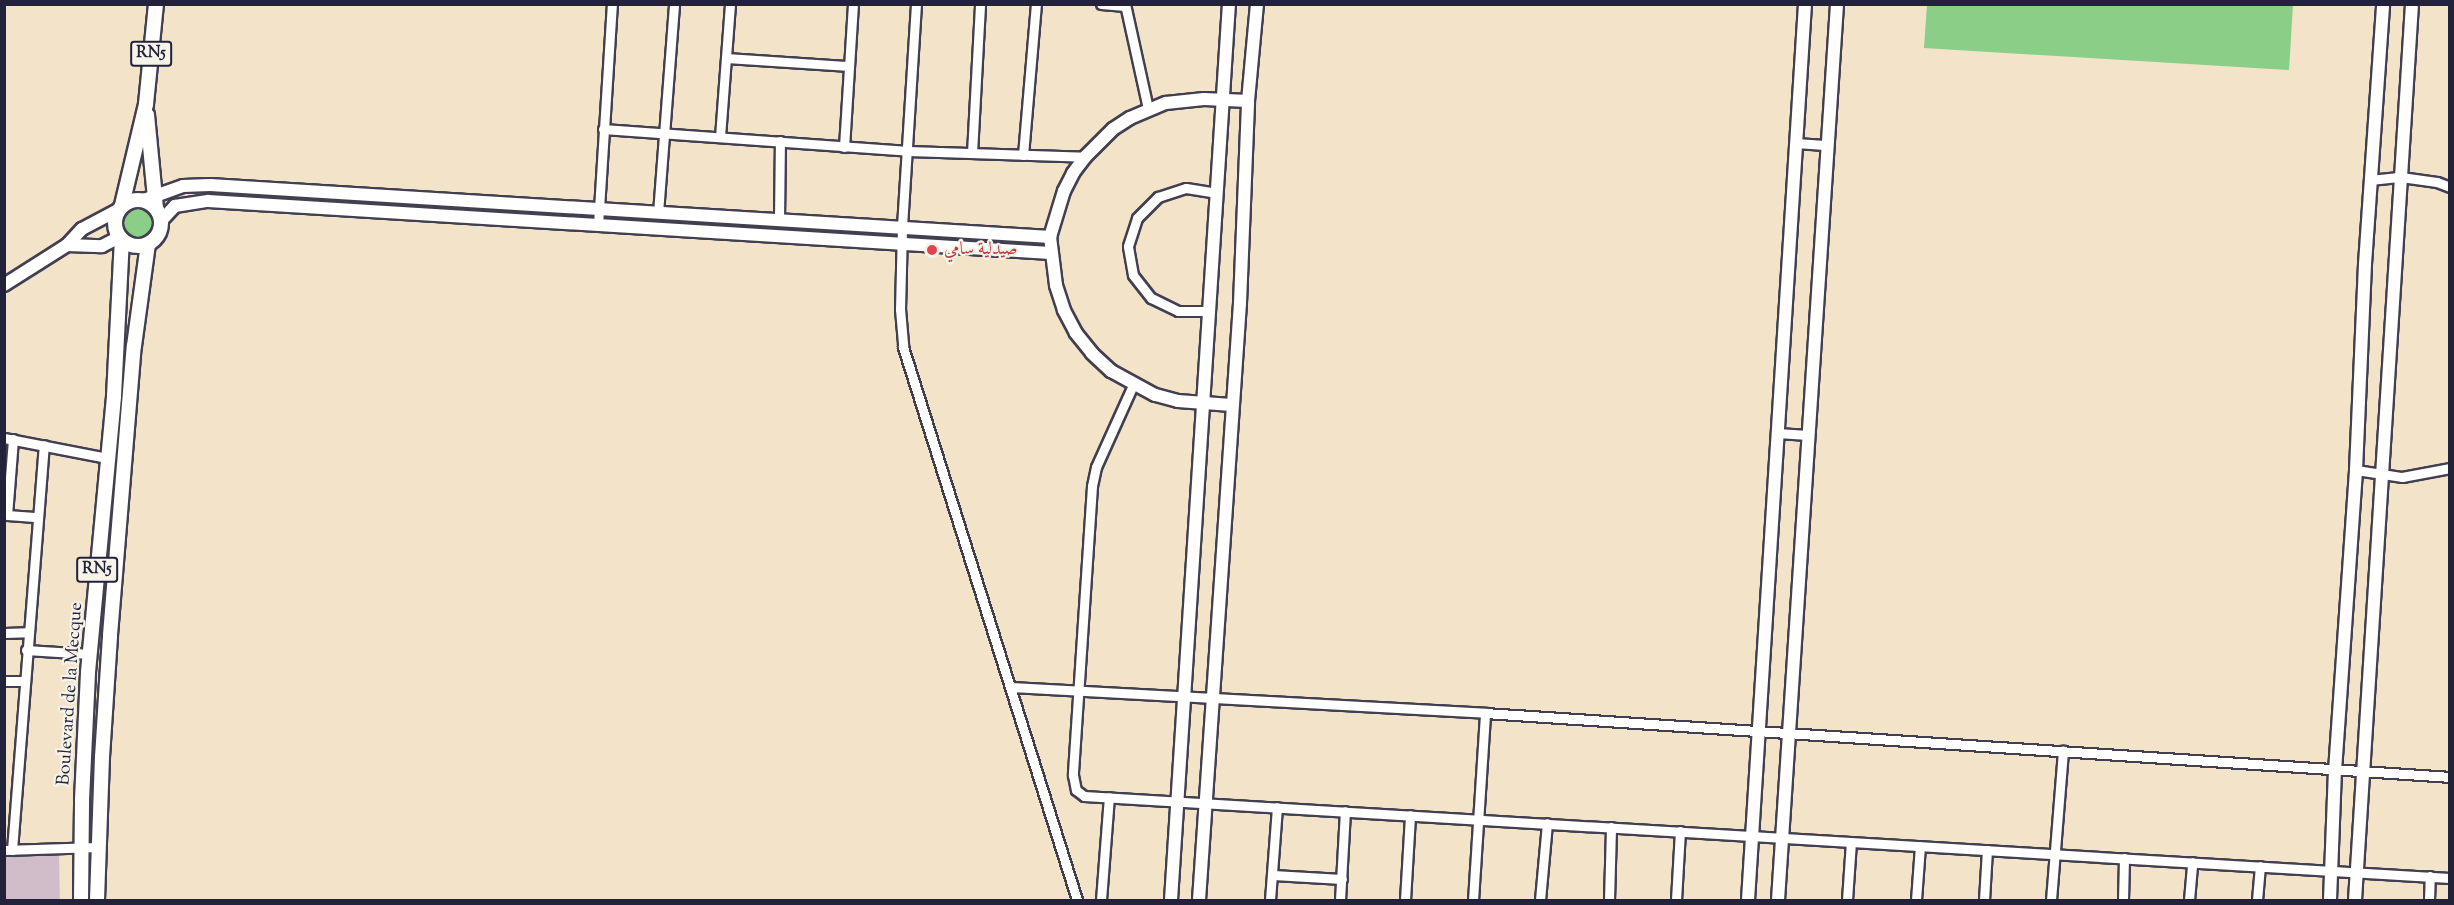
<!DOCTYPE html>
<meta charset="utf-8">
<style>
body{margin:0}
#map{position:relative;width:2454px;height:905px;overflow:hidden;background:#f2e3c9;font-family:"Sorts Mill Goudy",Amiri,serif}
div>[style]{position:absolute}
.industrial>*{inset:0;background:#d1bdc9;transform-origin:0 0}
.green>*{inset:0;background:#8ace88}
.round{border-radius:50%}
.roads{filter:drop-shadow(2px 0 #413f50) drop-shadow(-2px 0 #413f50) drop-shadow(0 2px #413f50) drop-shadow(0 -2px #413f50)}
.street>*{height:9px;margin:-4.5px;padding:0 4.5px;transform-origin:4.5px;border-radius:4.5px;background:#fff}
.secondary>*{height:12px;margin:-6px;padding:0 6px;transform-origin:6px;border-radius:6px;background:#fff}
.primary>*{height:14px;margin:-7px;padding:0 7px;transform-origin:7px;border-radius:7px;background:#fff}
.primary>.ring{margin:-7px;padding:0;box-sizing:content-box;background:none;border:14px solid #fff;border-radius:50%}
.dots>*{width:16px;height:16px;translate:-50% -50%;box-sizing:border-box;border:3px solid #f7f3e8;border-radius:50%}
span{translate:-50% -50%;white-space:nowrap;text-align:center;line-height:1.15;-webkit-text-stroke:4.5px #f7f3e8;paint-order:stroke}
.shield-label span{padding:2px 4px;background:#f7f3e8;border:2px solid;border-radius:4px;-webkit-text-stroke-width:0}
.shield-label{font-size:16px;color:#22223b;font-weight:700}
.health-label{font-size:18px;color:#be3a42}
.left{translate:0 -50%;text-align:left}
.street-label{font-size:18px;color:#22223b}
.frame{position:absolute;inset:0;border:6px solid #22223b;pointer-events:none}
</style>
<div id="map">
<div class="industrial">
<i style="left:59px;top:851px;width:49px;height:55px;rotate:89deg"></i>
</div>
<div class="green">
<i style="clip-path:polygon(1927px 5px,2293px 5px,2289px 70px,1924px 48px)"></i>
<i class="round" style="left:119px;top:202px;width:40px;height:40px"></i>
</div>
<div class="roads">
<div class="street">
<i style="left:916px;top:4px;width:224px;rotate:93.6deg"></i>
<i style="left:902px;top:228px;width:81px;rotate:91.4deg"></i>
<i style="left:900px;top:309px;width:38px;rotate:85deg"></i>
<i style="left:903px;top:347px;width:580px;rotate:72.53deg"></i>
<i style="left:1101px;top:4px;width:24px;rotate:5deg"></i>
<i style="left:1125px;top:4px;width:107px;rotate:77.6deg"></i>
<i style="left:727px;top:58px;width:122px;rotate:3.8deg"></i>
<i style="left:603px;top:129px;width:306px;rotate:4.1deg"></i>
<i style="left:908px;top:151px;width:177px;rotate:1.9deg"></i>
<i style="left:720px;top:137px;width:133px;rotate:-85.7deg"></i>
<i style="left:1797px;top:143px;width:30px;rotate:4deg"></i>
<i style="left:844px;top:147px;width:143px;rotate:-86.4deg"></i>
<i style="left:972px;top:153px;width:149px;rotate:-86.9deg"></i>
<i style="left:1023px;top:155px;width:152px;rotate:-85.1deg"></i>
<i style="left:2370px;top:180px;width:31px;rotate:-6deg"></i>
<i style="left:2401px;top:177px;width:36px;rotate:8deg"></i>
<i style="left:2437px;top:182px;width:14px;rotate:21deg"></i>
<i style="left:658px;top:213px;width:210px;rotate:-85.6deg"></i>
<i style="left:779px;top:219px;width:78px;rotate:-89.3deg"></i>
<i style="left:598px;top:225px;width:221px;rotate:-86.4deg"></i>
<i style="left:1207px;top:311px;width:29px;rotate:180deg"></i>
<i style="left:1178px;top:311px;width:30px;rotate:-154deg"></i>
<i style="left:1151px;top:298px;width:29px;rotate:-128deg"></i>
<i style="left:1133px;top:275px;width:29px;rotate:-100deg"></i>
<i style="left:1128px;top:246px;width:29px;rotate:-72deg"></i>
<i style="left:1137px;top:218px;width:30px;rotate:-45deg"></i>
<i style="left:1158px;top:197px;width:29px;rotate:-18deg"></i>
<i style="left:1186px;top:188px;width:30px;rotate:9deg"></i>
<i style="left:1133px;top:385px;width:90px;rotate:114.3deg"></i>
<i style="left:1096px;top:467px;width:19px;rotate:102deg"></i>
<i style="left:1092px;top:486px;width:290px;rotate:93.8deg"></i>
<i style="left:1073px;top:775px;width:15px;rotate:79deg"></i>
<i style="left:1076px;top:790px;width:10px;rotate:37deg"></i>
<i style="left:1084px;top:796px;width:1368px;rotate:3.44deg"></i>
<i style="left:1778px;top:433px;width:29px;rotate:4deg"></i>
<i style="left:4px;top:438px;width:105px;rotate:11deg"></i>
<i style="left:13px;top:439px;width:76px;rotate:94.5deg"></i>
<i style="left:7px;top:515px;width:31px;rotate:4deg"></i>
<i style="left:2356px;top:470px;width:47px;rotate:8.7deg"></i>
<i style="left:2402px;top:477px;width:49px;rotate:-10.6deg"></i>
<i style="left:4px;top:633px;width:24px;rotate:-2deg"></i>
<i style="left:26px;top:650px;width:64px;rotate:3.6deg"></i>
<i style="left:4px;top:681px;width:20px"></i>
<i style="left:1011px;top:687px;width:475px;rotate:3.1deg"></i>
<i style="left:1485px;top:713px;width:967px;rotate:3.79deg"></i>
<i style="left:4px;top:850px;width:94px;rotate:-1.8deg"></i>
<i style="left:12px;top:850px;width:406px;rotate:-85.5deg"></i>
<i style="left:1273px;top:875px;width:69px;rotate:3.3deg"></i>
<i style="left:1101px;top:900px;width:103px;rotate:-85.6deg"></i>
<i style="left:1270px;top:900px;width:93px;rotate:-85.7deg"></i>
<i style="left:1340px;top:900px;width:89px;rotate:-86.8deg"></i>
<i style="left:1405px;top:900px;width:85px;rotate:-86.6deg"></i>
<i style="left:1473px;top:900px;width:187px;rotate:-86.3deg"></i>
<i style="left:1540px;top:900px;width:77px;rotate:-84.8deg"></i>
<i style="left:1609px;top:900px;width:73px;rotate:-88.4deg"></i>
<i style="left:1676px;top:900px;width:69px;rotate:-86.7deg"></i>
<i style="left:1847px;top:900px;width:58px;rotate:-86.1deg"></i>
<i style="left:1916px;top:900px;width:54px;rotate:-85.8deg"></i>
<i style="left:1984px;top:900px;width:50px;rotate:-86.6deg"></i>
<i style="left:2051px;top:900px;width:150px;rotate:-85.4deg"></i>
<i style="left:2123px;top:900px;width:42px;rotate:-88.6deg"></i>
<i style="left:2189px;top:900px;width:38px;rotate:-85deg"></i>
<i style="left:2257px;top:900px;width:34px;rotate:-85deg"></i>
<i style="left:2429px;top:900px;width:24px;rotate:-88deg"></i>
</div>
<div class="secondary">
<i style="left:144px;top:200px;width:41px;rotate:-19.7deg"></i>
<i style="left:183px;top:186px;width:27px;rotate:-2deg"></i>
<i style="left:210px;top:185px;width:842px;rotate:3.54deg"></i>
<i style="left:161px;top:221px;width:21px;rotate:-47deg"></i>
<i style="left:175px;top:206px;width:33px;rotate:-9deg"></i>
<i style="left:208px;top:201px;width:844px;rotate:3.53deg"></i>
<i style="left:67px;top:245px;width:35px;rotate:2deg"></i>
<i style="left:102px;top:246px;width:20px;rotate:-27deg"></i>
<i style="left:4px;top:285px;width:75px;rotate:-32.4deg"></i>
<i style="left:67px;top:245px;width:22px;rotate:-47deg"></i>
<i style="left:82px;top:229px;width:41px;rotate:-27.8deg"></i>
<i style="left:1231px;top:405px;width:53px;rotate:-175.7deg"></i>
<i style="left:1178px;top:401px;width:24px;rotate:-165deg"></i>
<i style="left:1155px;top:395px;width:50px;rotate:-151.4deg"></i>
<i style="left:1111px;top:371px;width:26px;rotate:-137deg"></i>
<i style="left:1092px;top:353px;width:26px;rotate:-129deg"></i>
<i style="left:1076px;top:333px;width:26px;rotate:-118deg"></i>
<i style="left:1064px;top:310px;width:26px;rotate:-108deg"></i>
<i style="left:1056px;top:285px;width:48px;rotate:-97.1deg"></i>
<i style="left:1050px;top:237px;width:48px;rotate:-73.1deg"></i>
<i style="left:1064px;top:191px;width:20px;rotate:-63deg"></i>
<i style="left:1073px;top:173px;width:20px;rotate:-53deg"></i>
<i style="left:1085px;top:157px;width:40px;rotate:-45deg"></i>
<i style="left:1113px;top:129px;width:20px;rotate:-33deg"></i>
<i style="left:1130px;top:118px;width:39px;rotate:-23deg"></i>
<i style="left:1166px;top:103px;width:38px;rotate:-6deg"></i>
<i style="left:1204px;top:99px;width:44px;rotate:2.6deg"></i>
<i style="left:1171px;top:900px;width:898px;rotate:-86.3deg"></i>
<i style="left:1199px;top:900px;width:598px;rotate:-86.07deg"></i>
<i style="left:1240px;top:303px;width:202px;rotate:-87.7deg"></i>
<i style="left:1248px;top:101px;width:97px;rotate:-84.7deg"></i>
<i style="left:1748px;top:900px;width:898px;rotate:-86.36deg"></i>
<i style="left:1778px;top:900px;width:898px;rotate:-86.23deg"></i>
<i style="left:2330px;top:900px;width:129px;rotate:-87.8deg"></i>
<i style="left:2335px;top:771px;width:302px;rotate:-86deg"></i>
<i style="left:2356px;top:470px;width:206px;rotate:-87.5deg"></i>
<i style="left:2365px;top:264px;width:261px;rotate:-86deg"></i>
<i style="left:2355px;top:900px;width:898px;rotate:-86.36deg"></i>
</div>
<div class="primary">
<i style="left:147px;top:115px;width:93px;rotate:84.5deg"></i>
<i class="ring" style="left:115px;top:200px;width:32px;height:32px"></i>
<i style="left:122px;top:205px;width:104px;rotate:-76.6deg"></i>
<i style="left:146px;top:104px;width:100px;rotate:-84.3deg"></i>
<i style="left:81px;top:900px;width:100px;rotate:-89.4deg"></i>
<i style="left:82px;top:800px;width:128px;rotate:-87.3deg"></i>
<i style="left:88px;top:672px;width:277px;rotate:-84.6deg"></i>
<i style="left:114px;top:396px;width:156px;rotate:-87.1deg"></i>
<i style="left:97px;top:900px;width:143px;rotate:-88deg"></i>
<i style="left:102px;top:757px;width:122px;rotate:-86.2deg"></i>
<i style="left:110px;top:635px;width:290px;rotate:-85.3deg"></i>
<i style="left:134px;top:346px;width:103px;rotate:-82.2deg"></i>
</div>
</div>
<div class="dots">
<i style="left:932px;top:250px;background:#e0444e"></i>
</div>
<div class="shield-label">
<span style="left:151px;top:54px">RN5</span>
<span style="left:97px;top:570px">RN5</span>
</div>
<div class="health-label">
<span class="left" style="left:944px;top:250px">صيدلية سامي</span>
</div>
<div class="street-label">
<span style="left:71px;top:694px;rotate:-86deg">Boulevard de la Mecque</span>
</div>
<div class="frame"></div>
</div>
